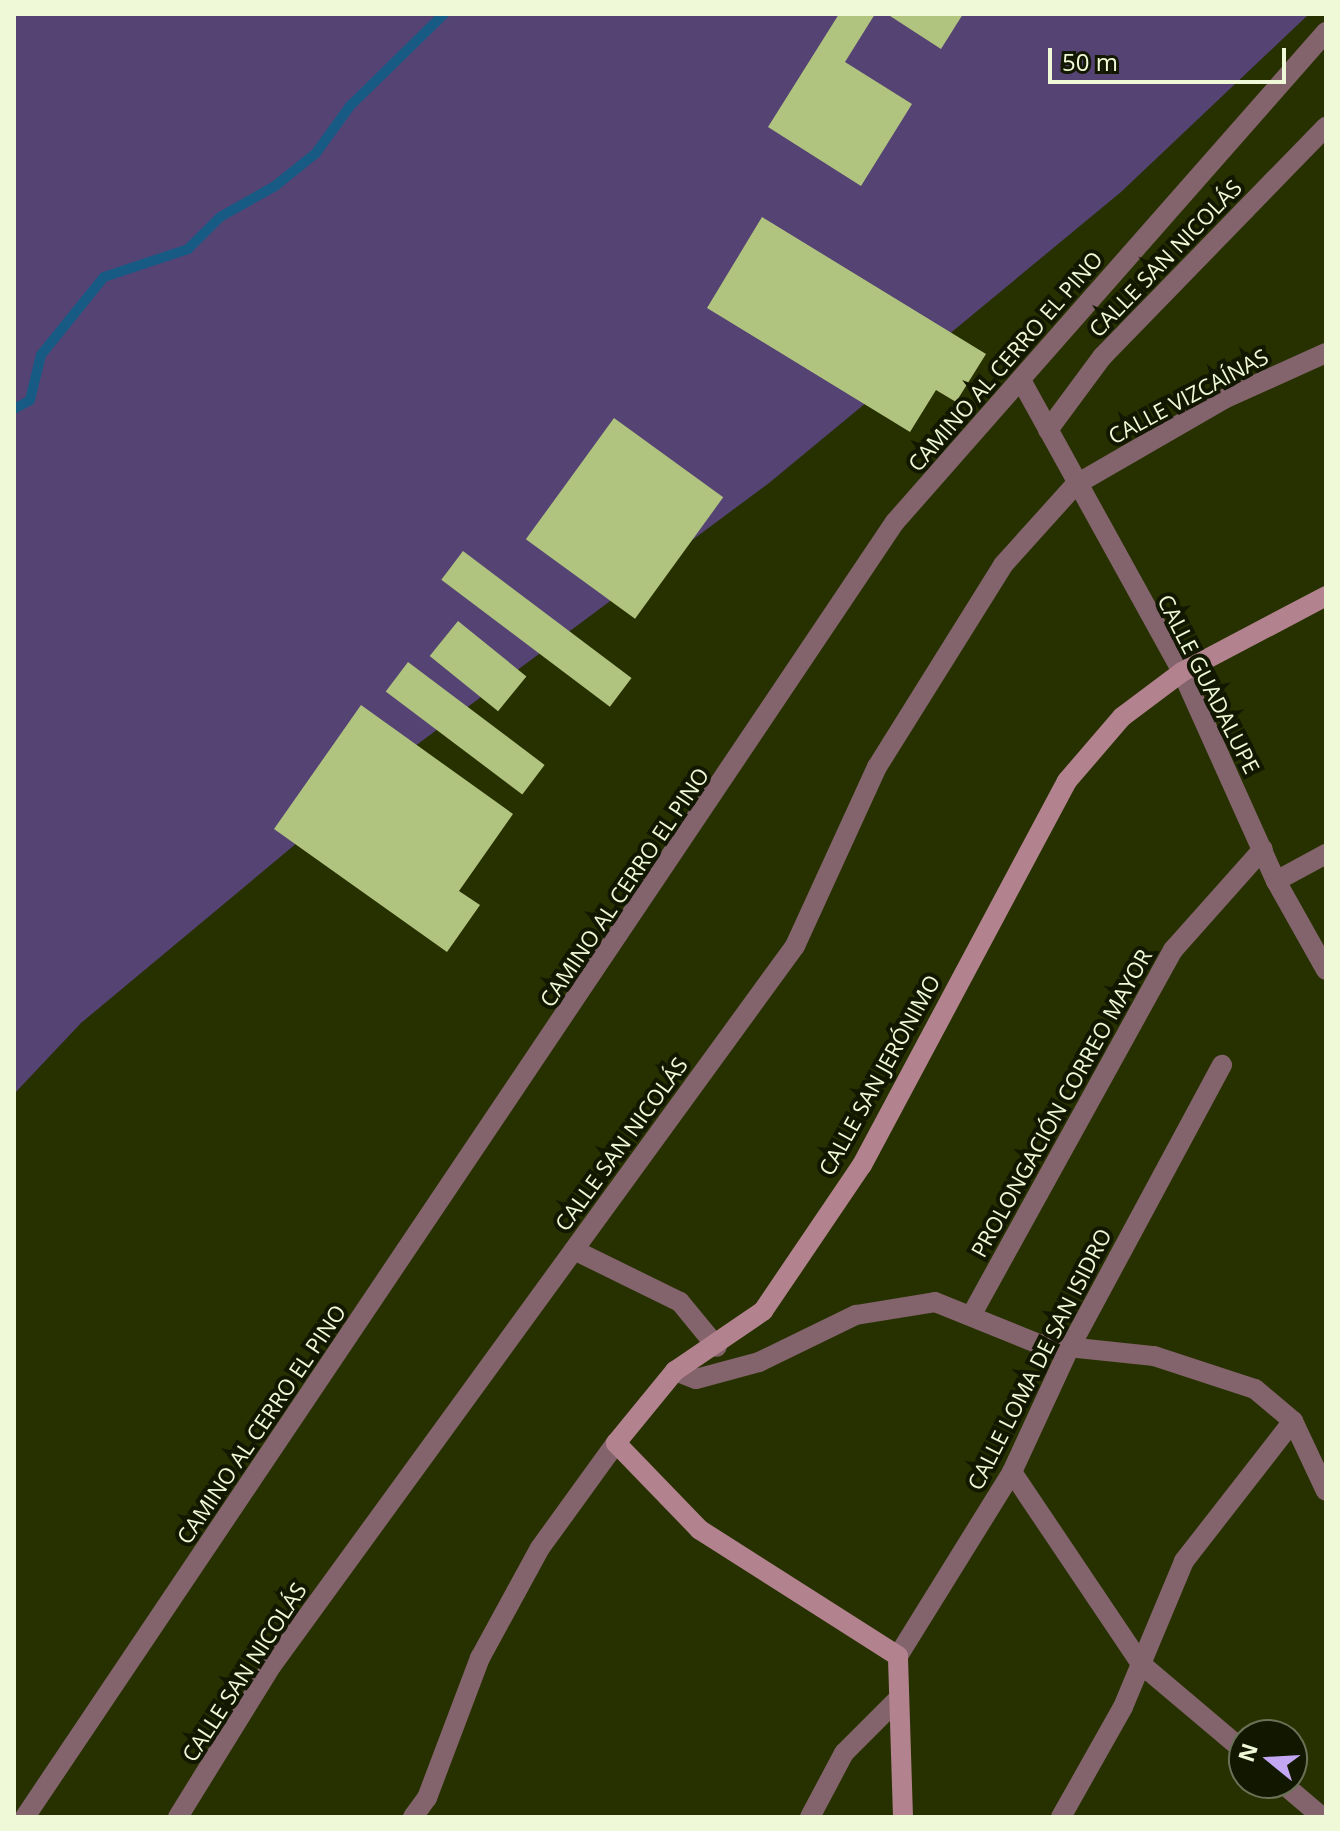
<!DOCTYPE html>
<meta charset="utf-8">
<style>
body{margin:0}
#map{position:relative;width:1340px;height:1831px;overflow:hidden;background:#273100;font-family:"Open Sans",sans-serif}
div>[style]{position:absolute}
.green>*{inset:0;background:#554373}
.stream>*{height:10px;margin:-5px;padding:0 5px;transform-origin:5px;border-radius:5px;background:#175b84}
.building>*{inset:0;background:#b1c47f;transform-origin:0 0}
.minor>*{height:20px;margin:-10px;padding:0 10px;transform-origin:10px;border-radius:10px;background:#83636c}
.secondary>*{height:20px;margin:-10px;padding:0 10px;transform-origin:10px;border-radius:10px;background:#b3828f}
span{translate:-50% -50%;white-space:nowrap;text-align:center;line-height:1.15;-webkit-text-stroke:8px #121700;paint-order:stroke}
.street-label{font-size:22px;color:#eff8d7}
.frame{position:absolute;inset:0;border:16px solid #eff8d7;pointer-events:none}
.north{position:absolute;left:1228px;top:1719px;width:80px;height:80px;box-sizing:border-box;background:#121700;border:2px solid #6a7156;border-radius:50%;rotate:288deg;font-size:22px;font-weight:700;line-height:32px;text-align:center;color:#eff8d7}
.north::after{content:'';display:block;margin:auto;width:28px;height:36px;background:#c3a7f2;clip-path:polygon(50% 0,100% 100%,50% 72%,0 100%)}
.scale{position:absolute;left:1048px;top:48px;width:238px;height:36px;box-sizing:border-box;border:4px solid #eff8d7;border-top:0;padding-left:10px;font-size:24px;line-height:28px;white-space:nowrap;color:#eff8d7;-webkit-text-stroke:6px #121700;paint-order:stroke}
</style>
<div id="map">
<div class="green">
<i style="clip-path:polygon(14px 14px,1309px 14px,1121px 192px,769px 483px,399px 758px,81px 1023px,14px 1094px)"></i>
</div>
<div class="stream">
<i style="left:14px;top:409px;width:18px;rotate:-29deg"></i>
<i style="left:30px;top:400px;width:46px;rotate:-76.3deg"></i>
<i style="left:41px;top:355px;width:100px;rotate:-51.1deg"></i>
<i style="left:104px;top:277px;width:89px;rotate:-18.4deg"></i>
<i style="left:188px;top:249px;width:45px;rotate:-45deg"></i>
<i style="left:220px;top:217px;width:63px;rotate:-29.4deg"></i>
<i style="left:275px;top:186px;width:53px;rotate:-38.8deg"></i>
<i style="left:316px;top:153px;width:58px;rotate:-54.1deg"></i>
<i style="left:350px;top:106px;width:132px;rotate:-44.4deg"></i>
</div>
<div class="building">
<i style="clip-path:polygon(839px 14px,875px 14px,845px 62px,912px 104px,861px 186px,768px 127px)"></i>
<i style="clip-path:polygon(887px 14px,963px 14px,941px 49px)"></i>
<i style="clip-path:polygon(762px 217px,986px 354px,956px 402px,936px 390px,910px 432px,707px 308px)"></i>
<i style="left:614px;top:418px;width:135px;height:150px;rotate:36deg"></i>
<i style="left:463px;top:551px;width:211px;height:36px;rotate:37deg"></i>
<i style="left:458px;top:621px;width:88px;height:45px;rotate:39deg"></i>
<i style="left:408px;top:662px;width:171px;height:37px;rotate:37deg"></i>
<i style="clip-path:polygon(361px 705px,513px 814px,459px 891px,480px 905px,447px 952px,274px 829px)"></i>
</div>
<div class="minor">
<i style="left:1021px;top:380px;width:333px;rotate:61.1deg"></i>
<i style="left:1182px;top:672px;width:229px;rotate:65.8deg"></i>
<i style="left:1276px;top:881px;width:102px;rotate:60.7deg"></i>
<i style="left:1048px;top:430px;width:91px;rotate:-53.5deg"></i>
<i style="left:1102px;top:357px;width:321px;rotate:-45.8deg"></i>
<i style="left:1276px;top:881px;width:57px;rotate:-28.4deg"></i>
<i style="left:574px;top:1250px;width:118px;rotate:26.1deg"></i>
<i style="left:680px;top:1302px;width:58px;rotate:50.6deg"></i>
<i style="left:972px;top:1314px;width:416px;rotate:-61.1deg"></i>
<i style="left:1173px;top:950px;width:135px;rotate:-48.3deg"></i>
<i style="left:675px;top:1371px;width:22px;rotate:21deg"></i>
<i style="left:696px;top:1379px;width:65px;rotate:-15.1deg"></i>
<i style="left:759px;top:1362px;width:108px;rotate:-25.9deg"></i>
<i style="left:856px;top:1315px;width:80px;rotate:-9.3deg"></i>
<i style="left:935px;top:1302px;width:112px;rotate:22deg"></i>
<i style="left:1039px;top:1344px;width:116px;rotate:6deg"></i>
<i style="left:1154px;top:1356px;width:106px;rotate:18.1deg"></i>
<i style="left:1255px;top:1389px;width:50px;rotate:40.1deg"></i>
<i style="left:1293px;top:1421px;width:77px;rotate:64.8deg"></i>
<i style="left:1012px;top:1472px;width:231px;rotate:56.1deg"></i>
<i style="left:1141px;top:1664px;width:135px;rotate:40.2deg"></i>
<i style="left:898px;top:1656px;width:216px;rotate:-58.2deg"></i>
<i style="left:1012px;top:1472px;width:133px;rotate:-65.2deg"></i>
<i style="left:1068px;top:1351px;width:325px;rotate:-61.7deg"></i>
<i style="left:1282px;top:1783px;width:52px;rotate:40.4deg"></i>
<i style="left:25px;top:1817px;width:1560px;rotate:-56.11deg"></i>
<i style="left:895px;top:522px;width:653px;rotate:-48.67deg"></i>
<i style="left:178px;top:1817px;width:179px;rotate:-58.3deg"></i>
<i style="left:272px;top:1665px;width:889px;rotate:-53.97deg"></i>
<i style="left:795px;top:946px;width:197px;rotate:-65.4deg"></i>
<i style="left:877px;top:767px;width:238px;rotate:-58deg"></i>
<i style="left:1003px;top:565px;width:108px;rotate:-48deg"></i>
<i style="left:1075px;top:485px;width:172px;rotate:-30deg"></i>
<i style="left:1224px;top:399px;width:112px;rotate:-24.3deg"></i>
<i style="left:413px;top:1817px;width:24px;rotate:-54deg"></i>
<i style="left:427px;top:1798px;width:150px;rotate:-69.3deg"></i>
<i style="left:480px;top:1658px;width:125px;rotate:-61.4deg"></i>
<i style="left:540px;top:1548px;width:130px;rotate:-54.1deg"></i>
<i style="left:810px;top:1817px;width:72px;rotate:-62deg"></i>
<i style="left:844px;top:1753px;width:76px;rotate:-45deg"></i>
<i style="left:1061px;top:1817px;width:126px;rotate:-60.6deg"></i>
<i style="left:1123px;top:1707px;width:158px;rotate:-67.3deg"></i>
<i style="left:1184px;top:1561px;width:177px;rotate:-52.1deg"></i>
</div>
<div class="secondary">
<i style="left:903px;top:1817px;width:161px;rotate:-91.8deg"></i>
<i style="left:898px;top:1656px;width:235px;rotate:-147.5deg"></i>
<i style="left:700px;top:1530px;width:121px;rotate:-134deg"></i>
<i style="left:616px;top:1443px;width:93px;rotate:-50.7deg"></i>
<i style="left:675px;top:1371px;width:107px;rotate:-34.3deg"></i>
<i style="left:763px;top:1311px;width:176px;rotate:-55.9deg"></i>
<i style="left:862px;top:1165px;width:435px;rotate:-61.9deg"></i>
<i style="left:1067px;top:781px;width:84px;rotate:-49.3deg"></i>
<i style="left:1122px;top:717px;width:75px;rotate:-36.9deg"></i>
<i style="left:1182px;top:672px;width:163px;rotate:-27.8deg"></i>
</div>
<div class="street-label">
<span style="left:1165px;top:258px;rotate:-46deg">CALLE SAN NICOLÁS</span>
<span style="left:1005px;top:361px;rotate:-49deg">CAMINO AL CERRO EL PINO</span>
<span style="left:1188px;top:396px;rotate:-28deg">CALLE VIZCAÍNAS</span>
<span style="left:1209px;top:684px;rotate:63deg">CALLE GUADALUPE</span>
<span style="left:624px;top:887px;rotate:-56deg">CAMINO AL CERRO EL PINO</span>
<span style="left:879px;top:1075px;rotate:-61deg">CALLE SAN JERÓNIMO</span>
<span style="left:1061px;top:1103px;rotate:-61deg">PROLONGACIÓN CORREO MAYOR</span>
<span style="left:621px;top:1144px;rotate:-54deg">CALLE SAN NICOLÁS</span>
<span style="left:1039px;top:1359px;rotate:-63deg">CALLE LOMA DE SAN ISIDRO</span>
<span style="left:261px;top:1424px;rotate:-56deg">CAMINO AL CERRO EL PINO</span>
<span style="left:244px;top:1672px;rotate:-57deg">CALLE SAN NICOLÁS</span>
</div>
<div class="frame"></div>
<div class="north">N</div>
<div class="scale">50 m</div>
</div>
